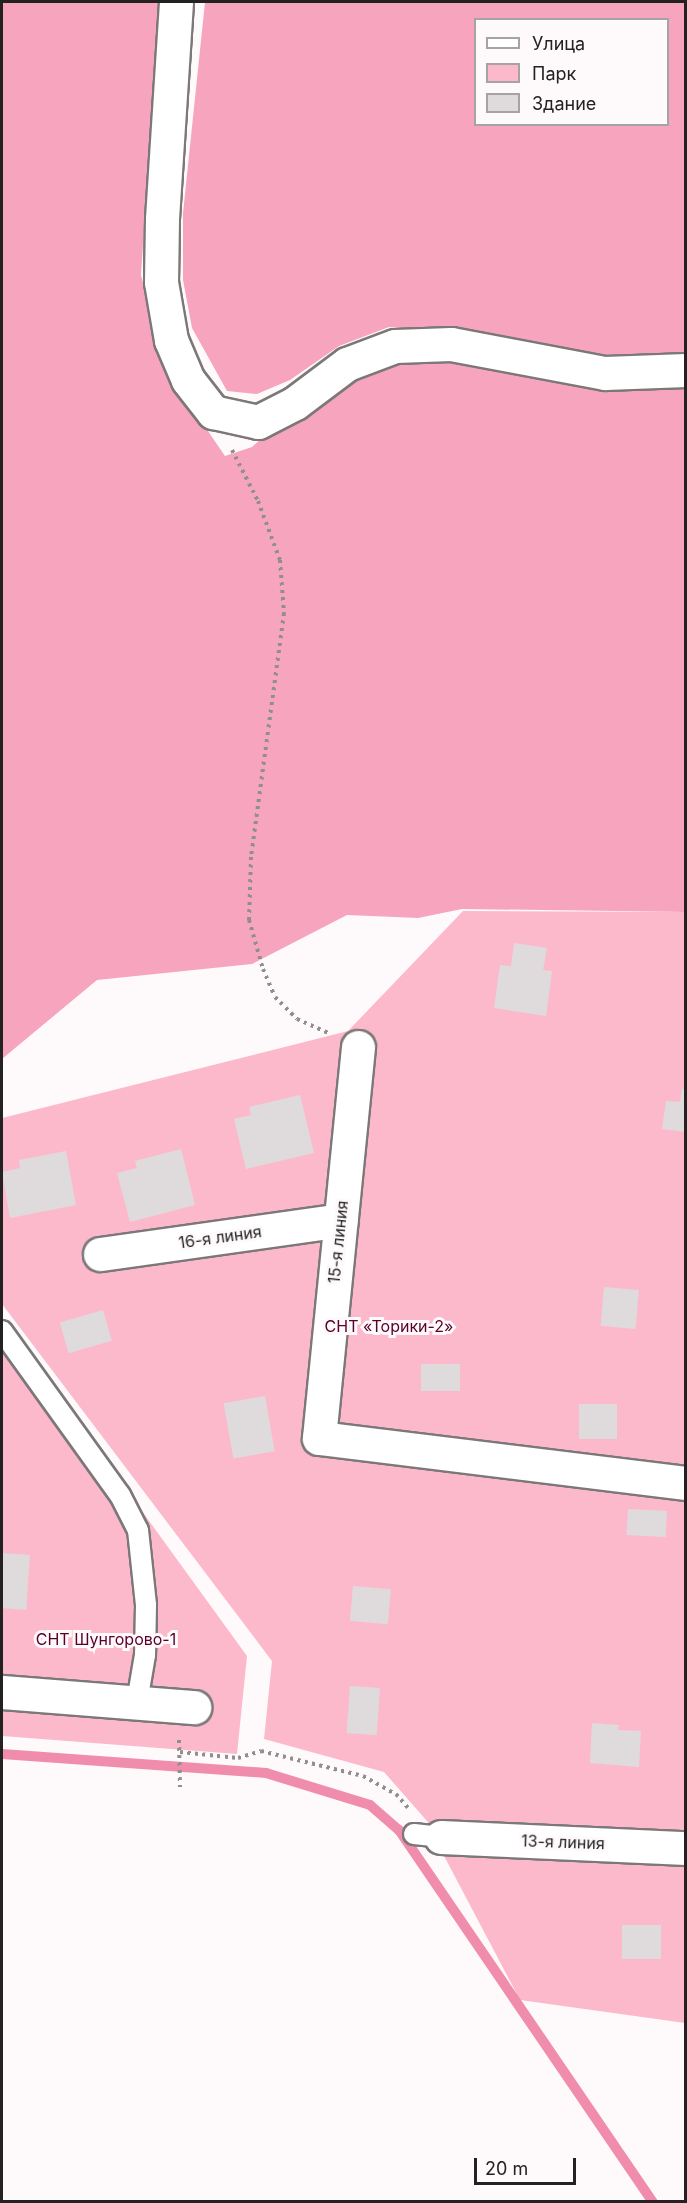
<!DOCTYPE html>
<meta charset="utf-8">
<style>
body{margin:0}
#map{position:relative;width:687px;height:2203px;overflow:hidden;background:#fefafb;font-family:Inter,sans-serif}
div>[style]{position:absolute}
.green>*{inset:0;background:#fdb9cc}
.forest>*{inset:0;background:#f7a5be}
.stream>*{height:10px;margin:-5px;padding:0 5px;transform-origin:5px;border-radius:5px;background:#f18dac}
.building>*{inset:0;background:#dfdbdc;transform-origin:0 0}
.path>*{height:4px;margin-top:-2px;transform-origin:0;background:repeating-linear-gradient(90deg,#918e8e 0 3px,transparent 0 7.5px)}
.roads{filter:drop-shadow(2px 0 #7c7879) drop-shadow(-2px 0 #7c7879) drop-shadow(0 2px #7c7879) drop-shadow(0 -2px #7c7879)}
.service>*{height:20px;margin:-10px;padding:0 10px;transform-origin:10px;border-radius:10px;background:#fff}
.minor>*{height:33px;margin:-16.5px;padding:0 16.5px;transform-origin:16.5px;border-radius:16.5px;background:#fff}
span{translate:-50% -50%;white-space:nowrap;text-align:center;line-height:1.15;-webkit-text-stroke:6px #fefafb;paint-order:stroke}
.street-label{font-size:16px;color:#232121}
.park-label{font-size:16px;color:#59002a}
.frame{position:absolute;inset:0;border:3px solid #232121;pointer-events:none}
.legend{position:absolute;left:474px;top:18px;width:195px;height:108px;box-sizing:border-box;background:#fefafb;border:2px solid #a6a3a4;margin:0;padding:8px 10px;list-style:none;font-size:18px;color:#232121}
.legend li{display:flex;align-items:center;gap:12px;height:30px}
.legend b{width:30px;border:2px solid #a6a3a4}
.scale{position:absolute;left:474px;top:2158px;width:102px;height:27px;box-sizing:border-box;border:3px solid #232121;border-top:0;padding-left:8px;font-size:18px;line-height:21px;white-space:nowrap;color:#232121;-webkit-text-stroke:4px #fefafb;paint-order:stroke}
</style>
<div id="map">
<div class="green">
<i style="clip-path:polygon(463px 911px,685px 912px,685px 2023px,520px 2000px,443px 1854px,441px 1837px,384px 1772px,264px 1739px,272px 1661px,2px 1304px,2px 1118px,348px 1031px)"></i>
<i style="clip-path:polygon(2px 1318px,247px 1656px,237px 1754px,2px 1736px)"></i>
</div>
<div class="forest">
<i style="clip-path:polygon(2px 2px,159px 2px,141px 275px,160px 346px,178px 387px,225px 456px,252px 447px,283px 418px,397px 354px,685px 378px,685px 912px,462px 909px,418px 918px,347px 915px,252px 964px,97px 980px,2px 1059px)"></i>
<i style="clip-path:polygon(evenodd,205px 2px,685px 2px,685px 360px,606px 363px,452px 333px,389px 327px,339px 346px,290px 380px,257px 394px,227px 391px,192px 328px,183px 280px,183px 213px,205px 2px,476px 20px,668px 20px,668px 124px,476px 124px,476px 20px)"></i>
</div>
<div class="stream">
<i style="left:2px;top:1754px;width:265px;rotate:4.1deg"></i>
<i style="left:266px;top:1773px;width:109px;rotate:17.1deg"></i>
<i style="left:370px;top:1805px;width:38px;rotate:41deg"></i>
<i style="left:399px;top:1830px;width:450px;rotate:55.7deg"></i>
</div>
<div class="building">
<i style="clip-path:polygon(514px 943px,547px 948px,543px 970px,552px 971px,546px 1016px,494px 1008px,500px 965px,511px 966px)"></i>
<i style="clip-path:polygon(682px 1089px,686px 1089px,686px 1132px,662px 1129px,666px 1101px,680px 1102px)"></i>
<i style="clip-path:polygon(300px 1095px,314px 1153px,246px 1169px,234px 1119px,251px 1115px,249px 1107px)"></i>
<i style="clip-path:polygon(181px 1149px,195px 1205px,130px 1222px,117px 1173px,137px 1168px,135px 1161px)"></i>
<i style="clip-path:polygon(66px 1151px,76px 1205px,10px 1218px,2px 1172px,20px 1168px,19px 1160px)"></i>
<i style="left:604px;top:1287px;width:35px;height:39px;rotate:5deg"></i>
<i style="left:103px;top:1310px;width:32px;height:45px;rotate:74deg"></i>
<i style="left:460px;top:1364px;width:27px;height:39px;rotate:90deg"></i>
<i style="left:265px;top:1396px;width:56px;height:42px;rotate:80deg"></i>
<i style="left:579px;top:1404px;width:38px;height:35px"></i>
<i style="left:628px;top:1509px;width:39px;height:26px;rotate:3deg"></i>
<i style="left:2px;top:1553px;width:28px;height:55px;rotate:4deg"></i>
<i style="left:353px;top:1586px;width:38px;height:35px;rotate:5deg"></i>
<i style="left:350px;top:1686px;width:30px;height:47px;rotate:4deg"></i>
<i style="clip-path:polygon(592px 1723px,619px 1725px,618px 1730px,641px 1731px,639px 1767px,590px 1763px)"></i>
<i style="left:622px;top:1925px;width:39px;height:34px"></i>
</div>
<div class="path">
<i style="left:232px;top:450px;width:57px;rotate:63deg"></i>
<i style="left:258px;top:501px;width:63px;rotate:69.6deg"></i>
<i style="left:280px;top:560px;width:53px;rotate:85.7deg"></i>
<i style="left:284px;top:613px;width:246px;rotate:97.7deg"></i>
<i style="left:251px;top:857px;width:63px;rotate:91.8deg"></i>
<i style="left:249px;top:920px;width:51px;rotate:74.1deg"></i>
<i style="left:263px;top:969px;width:30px;rotate:67deg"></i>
<i style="left:275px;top:997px;width:31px;rotate:45deg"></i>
<i style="left:297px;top:1019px;width:34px;rotate:24deg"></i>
<i style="left:179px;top:1740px;width:47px;rotate:88.8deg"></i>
<i style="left:180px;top:1752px;width:58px;rotate:5.9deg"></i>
<i style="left:238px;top:1758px;width:24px;rotate:-17deg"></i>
<i style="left:261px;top:1751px;width:105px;rotate:13.8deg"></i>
<i style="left:363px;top:1776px;width:38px;rotate:29deg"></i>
<i style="left:396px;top:1794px;width:18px;rotate:49deg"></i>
</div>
<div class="roads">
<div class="service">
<i style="left:2px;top:1331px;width:202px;rotate:54.3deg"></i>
<i style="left:120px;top:1495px;width:39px;rotate:63deg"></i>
<i style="left:138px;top:1530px;width:75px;rotate:83.9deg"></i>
<i style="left:146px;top:1605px;width:50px;rotate:91.1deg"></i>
<i style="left:145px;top:1655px;width:48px;rotate:99.7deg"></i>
<i style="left:414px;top:1834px;width:27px;rotate:6deg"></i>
</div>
<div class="minor">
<i style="left:176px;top:2px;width:217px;rotate:93.7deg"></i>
<i style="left:162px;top:219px;width:63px;rotate:90.9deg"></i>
<i style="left:161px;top:282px;width:59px;rotate:80.2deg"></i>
<i style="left:171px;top:340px;width:43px;rotate:67deg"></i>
<i style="left:188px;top:380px;width:41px;rotate:52deg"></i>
<i style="left:213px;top:412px;width:46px;rotate:12.5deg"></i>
<i style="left:258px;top:422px;width:42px;rotate:-27.2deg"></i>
<i style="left:295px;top:403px;width:65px;rotate:-36.9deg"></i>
<i style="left:347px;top:364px;width:51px;rotate:-20.6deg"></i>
<i style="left:395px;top:346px;width:56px;rotate:-2deg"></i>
<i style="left:451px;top:344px;width:157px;rotate:10.7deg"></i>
<i style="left:605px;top:373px;width:81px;rotate:-2.1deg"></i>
<i style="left:358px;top:1047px;width:393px;rotate:95.7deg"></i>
<i style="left:319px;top:1438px;width:370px;rotate:7deg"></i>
<i style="left:100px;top:1254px;width:243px;rotate:-8deg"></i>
<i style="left:2px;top:1692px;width:193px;rotate:4.5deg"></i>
<i style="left:441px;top:1837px;width:245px;rotate:2.6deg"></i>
</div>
</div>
<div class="street-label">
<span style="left:220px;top:1237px;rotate:-8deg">16-я линия</span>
<span style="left:338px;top:1242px;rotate:-84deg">15-я линия</span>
<span style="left:563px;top:1842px;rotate:2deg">13-я линия</span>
</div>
<div class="park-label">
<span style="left:389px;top:1326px">СНТ «Торики-2»</span>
<span style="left:106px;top:1639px">СНТ Шунгорово-1</span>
</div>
<div class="frame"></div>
<ul class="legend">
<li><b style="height:8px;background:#fff"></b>Улица</li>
<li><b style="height:16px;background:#fdb9cc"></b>Парк</li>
<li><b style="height:16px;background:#dfdbdc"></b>Здание</li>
</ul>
<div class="scale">20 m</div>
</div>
